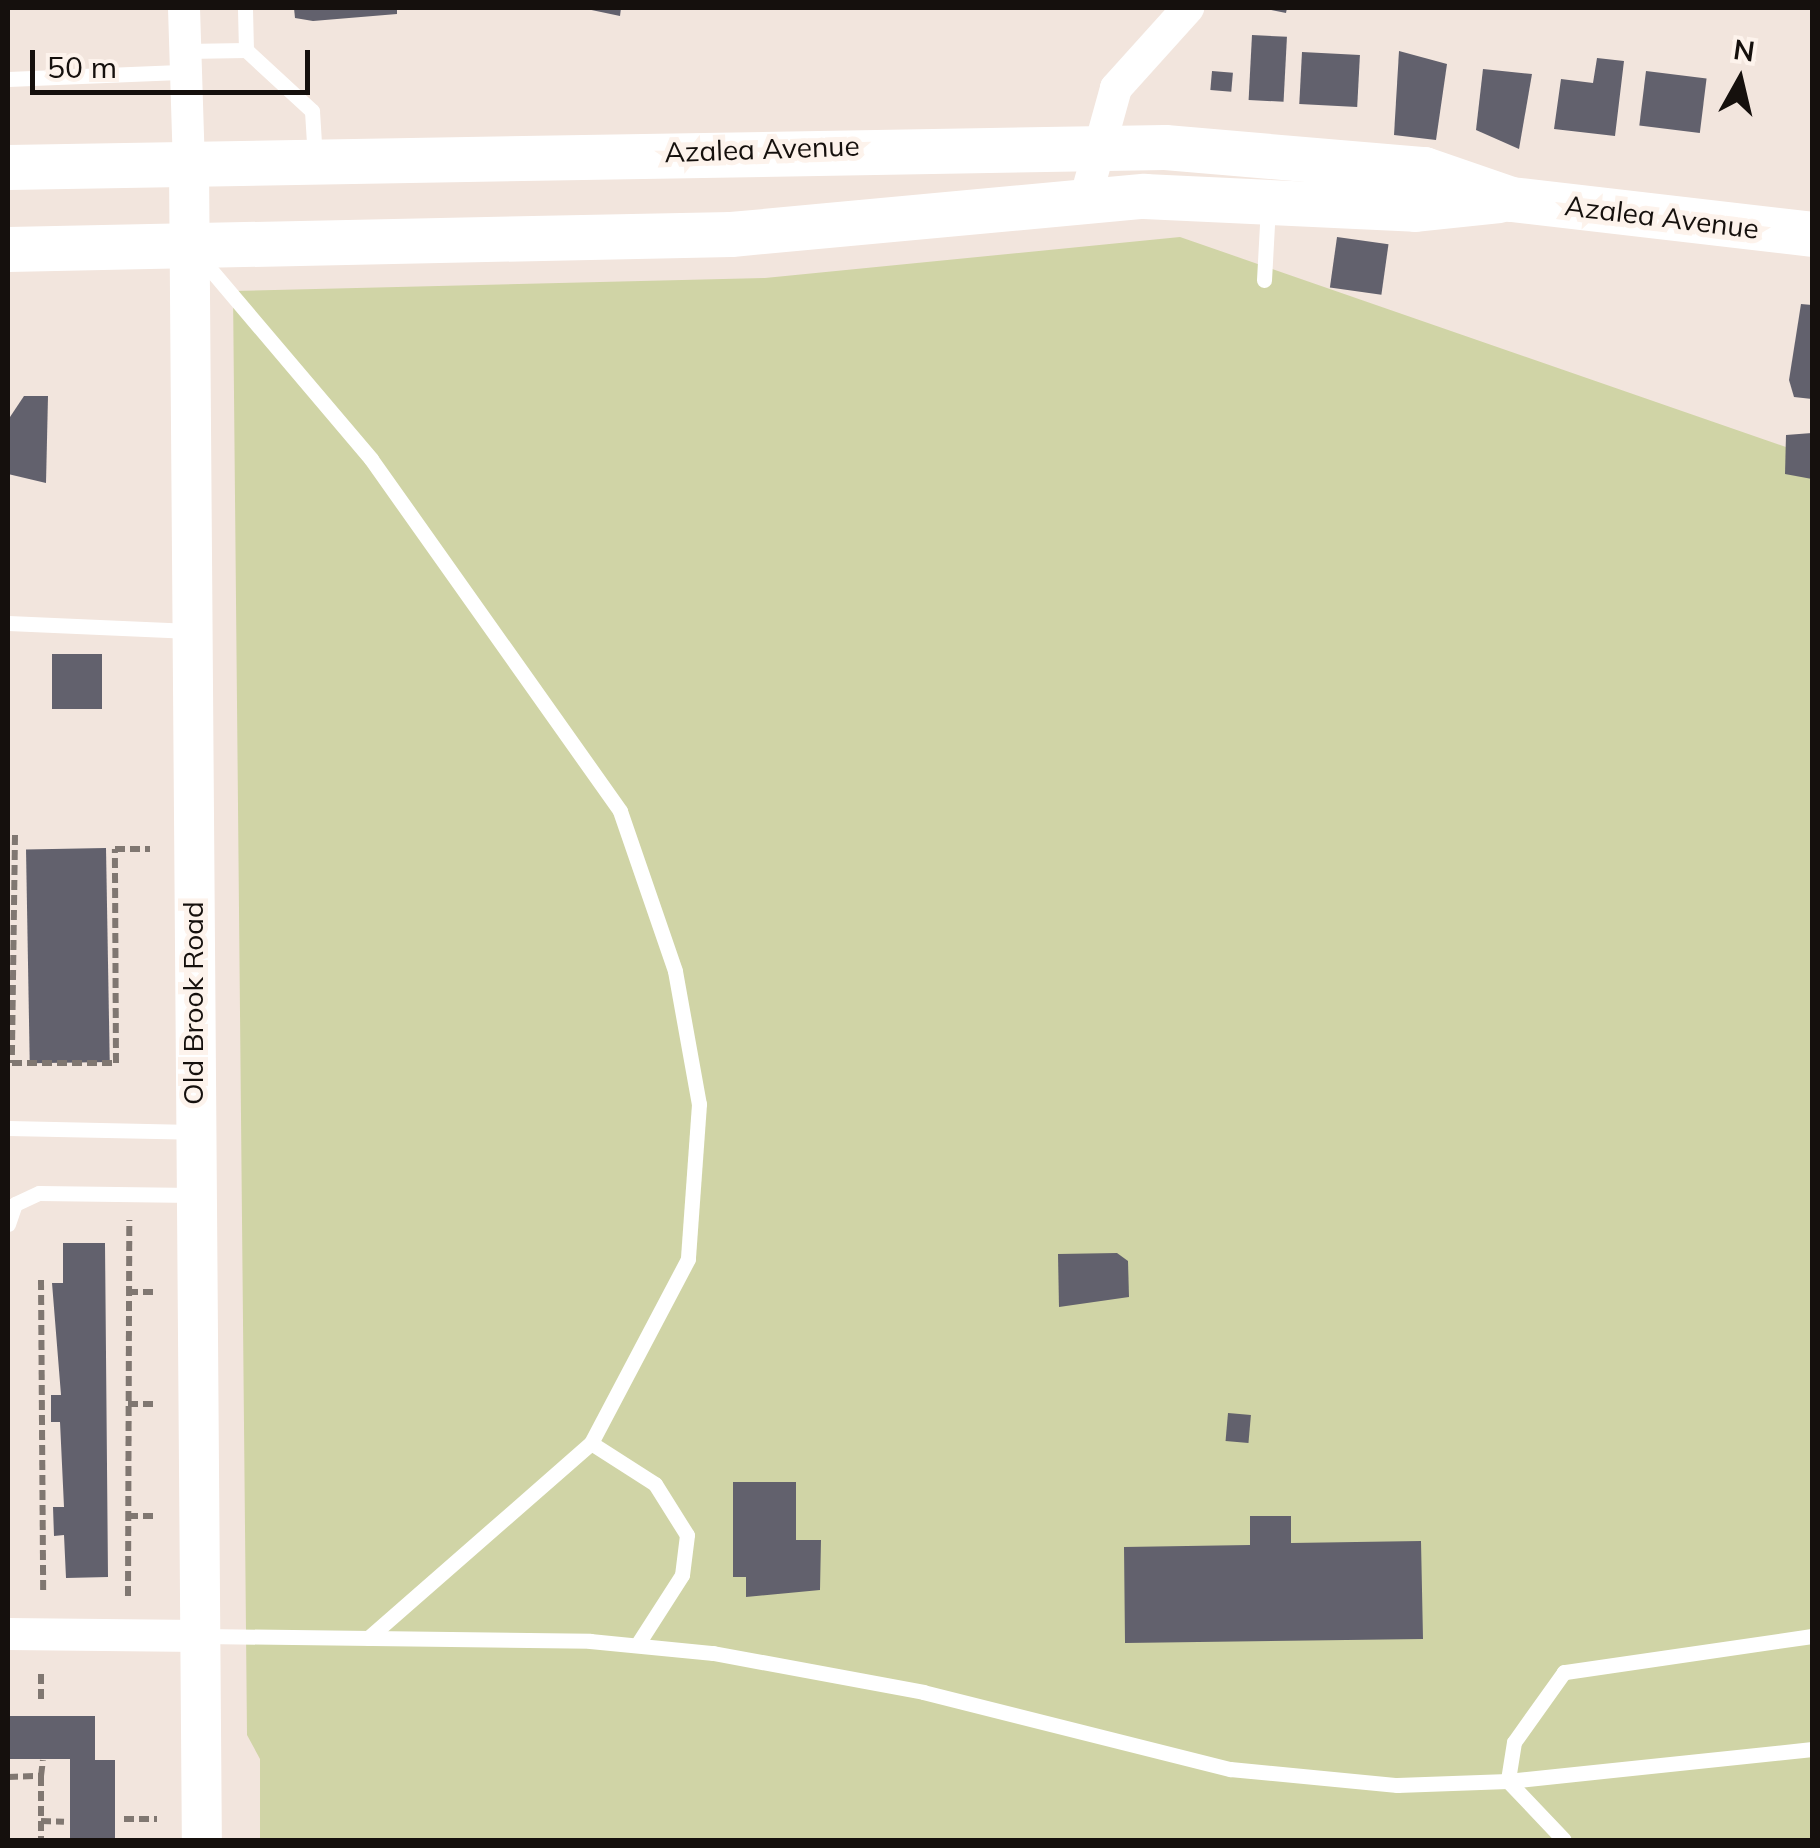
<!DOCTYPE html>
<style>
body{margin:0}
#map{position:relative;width:1820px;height:1848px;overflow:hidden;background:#f2e5dd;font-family:Mulish,sans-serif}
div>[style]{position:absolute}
.green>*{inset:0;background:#d0d4a6}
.building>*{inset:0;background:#62616d;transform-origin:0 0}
.path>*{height:6px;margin-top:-3px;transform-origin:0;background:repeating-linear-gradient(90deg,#807771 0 10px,transparent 0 15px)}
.service>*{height:15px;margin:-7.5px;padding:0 7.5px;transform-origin:7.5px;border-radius:7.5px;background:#fff}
.minor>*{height:32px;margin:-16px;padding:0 16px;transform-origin:16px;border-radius:16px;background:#fff}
.tertiary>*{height:40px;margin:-20px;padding:0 20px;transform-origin:20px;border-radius:20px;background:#fff}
.secondary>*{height:45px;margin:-22.5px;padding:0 22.5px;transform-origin:22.5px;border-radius:22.5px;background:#fff}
span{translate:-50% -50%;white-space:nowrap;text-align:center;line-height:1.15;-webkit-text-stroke:10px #fdf3ec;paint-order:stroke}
.street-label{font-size:28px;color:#15100d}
.frame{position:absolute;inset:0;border:10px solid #15100d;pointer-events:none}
.north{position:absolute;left:1690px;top:30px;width:100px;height:100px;-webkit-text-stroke:8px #fdf3ec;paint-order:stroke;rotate:8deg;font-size:28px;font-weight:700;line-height:40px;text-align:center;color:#15100d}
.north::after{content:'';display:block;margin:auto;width:35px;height:45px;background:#15100d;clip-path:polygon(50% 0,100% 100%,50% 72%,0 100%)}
.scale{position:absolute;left:30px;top:50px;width:280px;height:45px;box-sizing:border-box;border:5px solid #15100d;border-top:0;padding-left:12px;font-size:30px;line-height:35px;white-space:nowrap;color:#15100d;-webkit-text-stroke:8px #fdf3ec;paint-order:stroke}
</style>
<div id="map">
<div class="green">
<i style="clip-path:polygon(1180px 237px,1812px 456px,1812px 1840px,260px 1840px,260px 1759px,247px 1735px,233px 291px,765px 278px)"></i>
</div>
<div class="building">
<i style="clip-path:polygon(294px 8px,397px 8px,397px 14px,313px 21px,295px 18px)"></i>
<i style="clip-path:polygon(582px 8px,621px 8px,620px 16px)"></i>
<i style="clip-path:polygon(1261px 8px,1287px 8px,1286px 13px)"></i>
<i style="left:1252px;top:35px;width:35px;height:65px;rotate:3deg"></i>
<i style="clip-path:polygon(1399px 51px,1447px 64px,1436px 140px,1394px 135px)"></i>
<i style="left:1302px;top:52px;width:58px;height:52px;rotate:3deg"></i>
<i style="clip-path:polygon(1597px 58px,1624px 61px,1615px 136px,1554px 129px,1561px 79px,1593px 83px)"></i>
<i style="clip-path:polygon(1483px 69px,1532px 74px,1519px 149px,1476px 130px)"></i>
<i style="left:1212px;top:71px;width:21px;height:19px;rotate:5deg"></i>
<i style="left:1646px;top:71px;width:61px;height:55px;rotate:7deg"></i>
<i style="left:1337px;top:237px;width:52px;height:51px;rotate:8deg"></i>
<i style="clip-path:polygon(1801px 304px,1812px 305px,1812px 399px,1794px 397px,1789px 380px)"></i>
<i style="clip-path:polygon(24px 396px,48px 396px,46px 483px,8px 474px,8px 420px)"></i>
<i style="clip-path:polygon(1812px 433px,1812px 479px,1785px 474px,1786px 435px)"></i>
<i style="left:52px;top:654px;width:50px;height:55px"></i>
<i style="left:106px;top:848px;width:214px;height:80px;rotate:89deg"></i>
<i style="clip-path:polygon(63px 1243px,105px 1243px,108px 1577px,66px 1578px,64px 1535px,54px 1536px,53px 1507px,64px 1507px,60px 1422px,51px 1422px,51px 1395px,61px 1395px,52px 1283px,63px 1283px)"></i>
<i style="clip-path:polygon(1117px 1253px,1128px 1261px,1129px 1297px,1059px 1307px,1058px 1254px)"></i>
<i style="left:1228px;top:1413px;width:23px;height:28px;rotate:5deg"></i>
<i style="clip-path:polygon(733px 1482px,796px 1482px,796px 1540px,821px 1540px,820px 1590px,746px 1597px,746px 1577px,733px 1577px)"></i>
<i style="clip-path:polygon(1250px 1516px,1291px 1516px,1291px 1543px,1421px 1541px,1423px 1639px,1125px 1643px,1124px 1547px,1250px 1545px)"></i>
<i style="clip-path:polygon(8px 1716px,95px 1716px,95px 1760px,115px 1760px,115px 1840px,70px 1840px,70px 1759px,8px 1759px)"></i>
</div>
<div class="path">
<i style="left:15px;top:835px;width:228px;rotate:90.8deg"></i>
<i style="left:12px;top:1063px;width:104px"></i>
<i style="left:116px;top:1063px;width:214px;rotate:-90.3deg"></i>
<i style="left:115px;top:849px;width:35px"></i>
<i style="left:41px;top:1280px;width:314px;rotate:89.6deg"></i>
<i style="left:128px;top:1292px;width:26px"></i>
<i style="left:128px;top:1404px;width:26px"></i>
<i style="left:128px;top:1516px;width:27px"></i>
<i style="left:128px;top:1596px;width:376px;rotate:-89.8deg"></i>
<i style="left:41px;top:1699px;width:28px;rotate:-90deg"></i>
<i style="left:41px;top:1776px;width:16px;rotate:-83deg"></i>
<i style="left:8px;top:1777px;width:33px;rotate:-2deg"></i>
<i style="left:41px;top:1776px;width:64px;rotate:90deg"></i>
<i style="left:124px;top:1819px;width:33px"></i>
<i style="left:41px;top:1821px;width:23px;rotate:2deg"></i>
</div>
<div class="service">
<i style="left:246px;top:50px;width:90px;rotate:42.7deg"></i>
<i style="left:312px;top:111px;width:48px;rotate:86.4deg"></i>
<i style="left:185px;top:51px;width:61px;rotate:-0.9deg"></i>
<i style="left:246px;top:50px;width:42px;rotate:-91.4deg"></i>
<i style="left:8px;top:79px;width:178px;rotate:-2.3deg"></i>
<i style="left:199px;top:256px;width:266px;rotate:49.7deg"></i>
<i style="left:371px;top:459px;width:431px;rotate:54.7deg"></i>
<i style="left:620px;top:811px;width:169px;rotate:71deg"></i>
<i style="left:675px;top:971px;width:135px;rotate:79.8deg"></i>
<i style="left:699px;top:1104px;width:155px;rotate:94.1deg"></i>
<i style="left:688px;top:1259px;width:208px;rotate:117.8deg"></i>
<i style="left:591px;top:1443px;width:296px;rotate:138.8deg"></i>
<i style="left:1264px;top:280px;width:73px;rotate:-86.9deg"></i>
<i style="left:8px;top:623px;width:183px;rotate:2.5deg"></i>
<i style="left:8px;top:1128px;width:185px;rotate:1.2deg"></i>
<i style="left:8px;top:1224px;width:21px;rotate:-71deg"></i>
<i style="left:15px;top:1204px;width:26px;rotate:-25deg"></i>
<i style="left:39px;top:1193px;width:155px;rotate:0.7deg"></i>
<i style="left:591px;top:1443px;width:76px;rotate:32.6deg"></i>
<i style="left:655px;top:1484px;width:60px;rotate:57.9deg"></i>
<i style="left:687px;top:1535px;width:40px;rotate:97.1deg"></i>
<i style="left:682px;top:1575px;width:83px;rotate:122.7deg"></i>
<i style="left:204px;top:1636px;width:386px;rotate:0.7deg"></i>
<i style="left:590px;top:1641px;width:124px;rotate:5.6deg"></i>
<i style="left:713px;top:1653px;width:214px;rotate:10.5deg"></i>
<i style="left:923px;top:1692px;width:317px;rotate:14.1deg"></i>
<i style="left:1230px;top:1769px;width:168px;rotate:5.5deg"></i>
<i style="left:1397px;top:1785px;width:111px;rotate:-2.1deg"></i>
<i style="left:1508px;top:1781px;width:81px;rotate:46.5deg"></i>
<i style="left:1812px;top:1636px;width:251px;rotate:171.7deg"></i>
<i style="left:1564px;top:1672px;width:86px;rotate:125.5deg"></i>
<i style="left:1514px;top:1742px;width:39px;rotate:99deg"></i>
<i style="left:1508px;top:1781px;width:306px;rotate:-6deg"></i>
</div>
<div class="minor">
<i style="left:184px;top:8px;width:157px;rotate:88.2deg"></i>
<i style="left:1085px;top:200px;width:116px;rotate:-74.5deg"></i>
<i style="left:1116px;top:88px;width:108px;rotate:-48deg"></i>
<i style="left:8px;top:1634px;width:192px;rotate:0.6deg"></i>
</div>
<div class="tertiary">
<i style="left:189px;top:165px;width:1675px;rotate:89.56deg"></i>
</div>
<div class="secondary">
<i style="left:8px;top:167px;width:1157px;rotate:-0.99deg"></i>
<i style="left:1165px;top:147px;width:260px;rotate:4.9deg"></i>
<i style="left:1424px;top:169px;width:92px;rotate:19deg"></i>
<i style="left:1511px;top:199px;width:303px;rotate:6.6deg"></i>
<i style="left:8px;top:249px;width:723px;rotate:-1.19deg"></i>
<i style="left:731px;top:234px;width:415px;rotate:-5.3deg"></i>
<i style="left:1144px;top:196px;width:271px;rotate:2.7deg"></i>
<i style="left:1415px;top:209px;width:84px;rotate:-6.1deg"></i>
</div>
<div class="street-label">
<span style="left:762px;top:149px;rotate:-2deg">Azalea Avenue</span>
<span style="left:1662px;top:217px;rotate:7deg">Azalea Avenue</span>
<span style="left:193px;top:1003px;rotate:-90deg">Old Brook Road</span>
</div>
<div class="frame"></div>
<div class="north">N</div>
<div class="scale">50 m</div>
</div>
